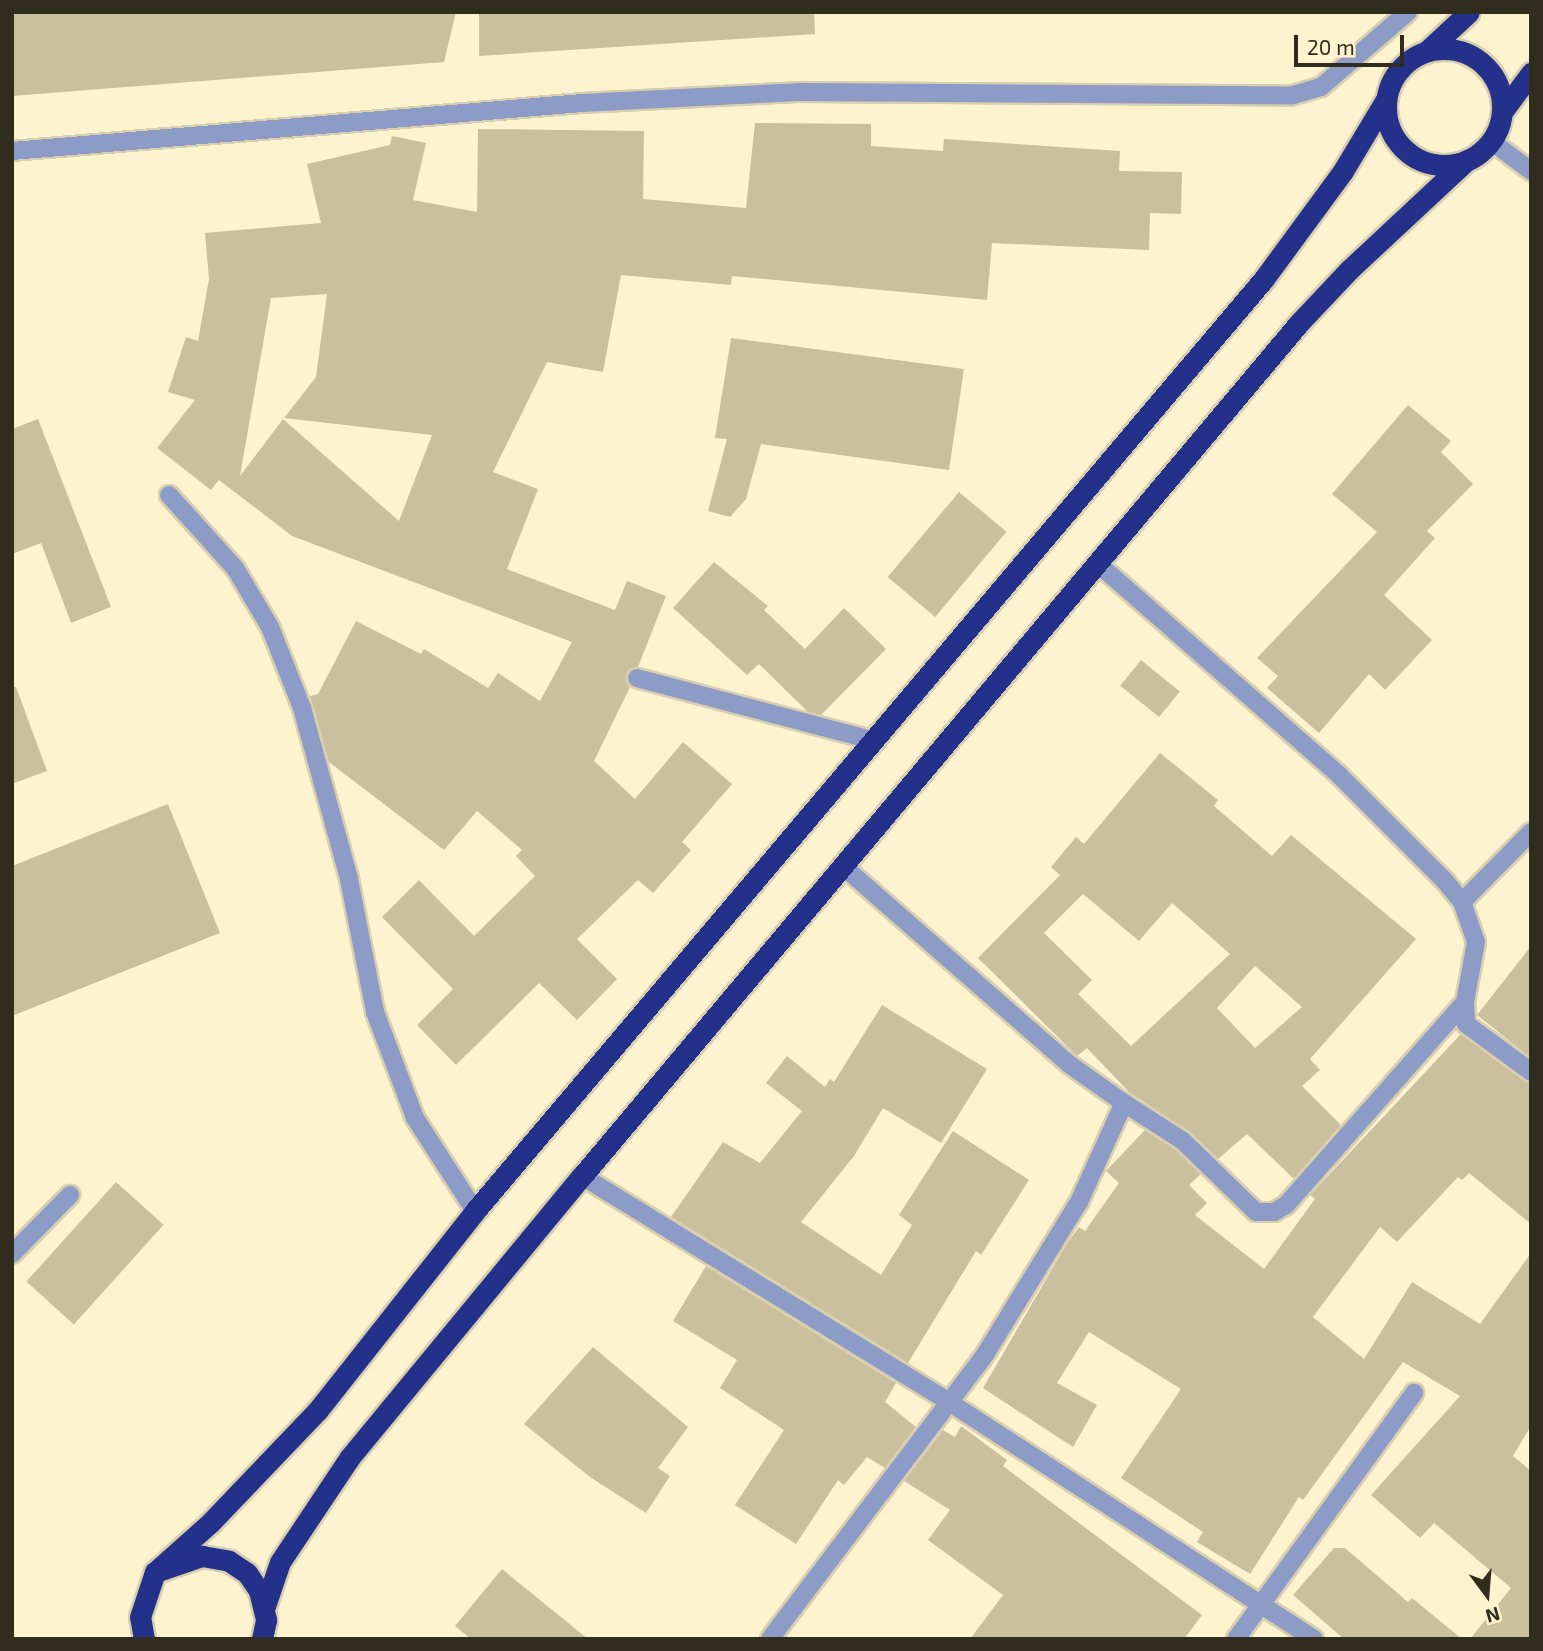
<!DOCTYPE html>
<style>
body{margin:0}
#map{position:relative;width:1543px;height:1651px;overflow:hidden;background:#fef3cf;font-family:"Exo 2",sans-serif}
div>[style]{position:absolute}
.building>*{inset:0;background:#cac09d;transform-origin:0 0}
.roads{filter:drop-shadow(2px 0 #d9cfaf) drop-shadow(-2px 0 #d9cfaf) drop-shadow(0 2px #d9cfaf) drop-shadow(0 -2px #d9cfaf)}
.minor>*{height:18px;margin:-9px;padding:0 9px;transform-origin:9px;border-radius:9px;background:#8d9bc7}
.highway>*{height:21px;margin:-10.5px;padding:0 10.5px;transform-origin:10.5px;border-radius:10.5px;background:#24318a}
.highway>.ring{margin:-10.5px;padding:0;box-sizing:content-box;background:none;border:21px solid #24318a;border-radius:50%}
span{translate:-50% -50%;white-space:nowrap;text-align:center;line-height:1.15;-webkit-text-stroke:6px #fef3cf;paint-order:stroke}
.frame{position:absolute;inset:0;border:14px solid #302c1e;pointer-events:none}
.north{position:absolute;left:1452px;top:1560px;width:70px;height:70px;-webkit-text-stroke:5px #fef3cf;paint-order:stroke;rotate:164deg;font-size:19px;font-weight:700;line-height:28px;text-align:center;color:#302c1e}
.north::after{content:'';display:block;margin:auto;width:24px;height:32px;background:#302c1e;clip-path:polygon(50% 0,100% 100%,50% 72%,0 100%)}
.scale{position:absolute;left:1294px;top:35px;width:110px;height:32px;box-sizing:border-box;border:4px solid #302c1e;border-top:0;padding-left:9px;font-size:21px;line-height:24px;white-space:nowrap;color:#302c1e;-webkit-text-stroke:5px #fef3cf;paint-order:stroke}
</style>
<div id="map">
<div class="building">
<i style="clip-path:polygon(12px 12px,456px 12px,444px 62px,12px 96px)"></i>
<i style="clip-path:polygon(479px 12px,814px 12px,815px 34px,479px 56px)"></i>
<i style="clip-path:polygon(evenodd,755px 123px,871px 124px,871px 146px,943px 151px,944px 139px,1120px 151px,1119px 171px,1182px 172px,1181px 214px,1150px 213px,1149px 250px,992px 243px,987px 300px,732px 276px,731px 285px,621px 275px,603px 372px,547px 362px,493px 472px,538px 489px,507px 569px,615px 610px,627px 581px,666px 596px,638px 667px,626px 674px,630px 687px,594px 761px,635px 799px,683px 742px,732px 784px,682px 842px,691px 850px,653px 893px,638px 880px,577px 939px,617px 979px,577px 1020px,539px 983px,456px 1065px,417px 1025px,453px 989px,382px 917px,419px 880px,474px 936px,535px 876px,516px 856px,522px 850px,477px 811px,444px 850px,329px 762px,310px 696px,318px 694px,356px 621px,421px 654px,424px 649px,488px 688px,498px 673px,540px 701px,572px 642px,292px 536px,219px 480px,211px 490px,157px 448px,195px 400px,168px 392px,186px 337px,198px 341px,209px 279px,205px 233px,321px 223px,307px 164px,390px 145px,392px 136px,426px 143px,413px 200px,477px 212px,478px 129px,644px 131px,643px 199px,746px 208px,755px 123px,327px 294px,316px 377px,284px 418px,432px 435px,399px 521px,283px 419px,240px 476px,271px 298px,327px 294px)"></i>
<i style="clip-path:polygon(731px 338px,964px 369px,949px 470px,761px 444px,746px 499px,730px 517px,708px 511px,727px 439px,715px 438px)"></i>
<i style="clip-path:polygon(1408px 405px,1451px 441px,1441px 452px,1473px 484px,1427px 531px,1435px 538px,1384px 595px,1432px 640px,1385px 690px,1369px 674px,1319px 733px,1267px 688px,1278px 676px,1257px 658px,1377px 532px,1332px 494px)"></i>
<i style="clip-path:polygon(38px 419px,111px 607px,71px 623px,41px 543px,12px 554px,12px 429px)"></i>
<i style="left:959px;top:492px;width:62px;height:111px;rotate:40deg"></i>
<i style="clip-path:polygon(714px 562px,768px 606px,764px 610px,805px 649px,844px 608px,886px 649px,821px 715px,808px 712px,759px 664px,747px 675px,673px 608px)"></i>
<i style="left:1141px;top:660px;width:50px;height:33px;rotate:39deg"></i>
<i style="clip-path:polygon(12px 687px,16px 687px,47px 771px,12px 784px)"></i>
<i style="clip-path:polygon(evenodd,1160px 753px,1218px 800px,1214px 806px,1272px 856px,1291px 835px,1416px 939px,1310px 1059px,1320px 1070px,1302px 1086px,1341px 1125px,1294px 1179px,1247px 1134px,1218px 1159px,1189px 1132px,1129px 1092px,1087px 1048px,1077px 1056px,978px 958px,1060px 875px,1051px 867px,1076px 837px,1084px 844px,1160px 753px,1083px 894px,1139px 941px,1172px 903px,1230px 954px,1131px 1046px,1078px 994px,1092px 980px,1044px 933px,1083px 894px,1160px 753px,1255px 966px,1302px 1007px,1255px 1048px,1217px 1008px,1255px 966px)"></i>
<i style="clip-path:polygon(168px 804px,220px 933px,12px 1016px,12px 866px)"></i>
<i style="clip-path:polygon(1531px 946px,1531px 1058px,1477px 1015px)"></i>
<i style="clip-path:polygon(882px 1005px,987px 1069px,941px 1143px,883px 1108px,854px 1156px,801px 1222px,881px 1275px,912px 1225px,899px 1215px,953px 1131px,1029px 1180px,981px 1255px,976px 1251px,908px 1363px,671px 1217px,723px 1142px,760px 1163px,802px 1111px,766px 1083px,787px 1056px,825px 1087px,830px 1079px,834px 1082px)"></i>
<i style="clip-path:polygon(1461px 1034px,1531px 1083px,1531px 1224px,1469px 1173px,1462px 1180px,1458px 1177px,1397px 1242px,1380px 1227px,1313px 1317px,1364px 1359px,1412px 1282px,1480px 1324px,1531px 1253px,1531px 1426px,1513px 1456px,1531px 1471px,1531px 1639px,1470px 1639px,1511px 1588px,1434px 1523px,1420px 1538px,1371px 1495px,1460px 1396px,1403px 1362px,1303px 1500px,1299px 1497px,1250px 1574px,1197px 1542px,1203px 1532px,1121px 1478px,1181px 1389px,1089px 1332px,1057px 1383px,1097px 1405px,1073px 1447px,983px 1388px,1066px 1245px,1079px 1227px,1085px 1231px,1119px 1183px,1106px 1171px,1145px 1130px,1176px 1150px,1201px 1174px,1189px 1185px,1207px 1203px,1195px 1215px,1264px 1269px,1315px 1199px,1310px 1195px)"></i>
<i style="left:116px;top:1182px;width:64px;height:134px;rotate:42deg"></i>
<i style="clip-path:polygon(706px 1266px,896px 1383px,885px 1402px,916px 1427px,885px 1468px,867px 1457px,844px 1485px,838px 1480px,796px 1544px,735px 1505px,784px 1430px,720px 1388px,737px 1360px,673px 1321px)"></i>
<i style="clip-path:polygon(593px 1347px,688px 1427px,658px 1468px,670px 1476px,646px 1513px,590px 1477px,524px 1424px)"></i>
<i style="clip-path:polygon(961px 1426px,1007px 1460px,1003px 1466px,1202px 1615px,1184px 1639px,970px 1639px,1003px 1595px,928px 1540px,950px 1510px,904px 1481px,943px 1430px,955px 1437px)"></i>
<i style="clip-path:polygon(1334px 1548px,1345px 1548px,1408px 1602px,1412px 1598px,1462px 1639px,1344px 1639px,1293px 1595px)"></i>
<i style="clip-path:polygon(502px 1569px,588px 1639px,471px 1639px,455px 1626px)"></i>
</div>
<div class="roads">
<div class="minor">
<i style="left:1491px;top:141px;width:50px;rotate:36.9deg"></i>
<i style="left:12px;top:151px;width:572px;rotate:-4.81deg"></i>
<i style="left:582px;top:103px;width:220px;rotate:-2.9deg"></i>
<i style="left:802px;top:92px;width:491px;rotate:0.4deg"></i>
<i style="left:1293px;top:95px;width:29px;rotate:-16deg"></i>
<i style="left:1321px;top:87px;width:115px;rotate:-40.8deg"></i>
<i style="left:169px;top:495px;width:98px;rotate:47.9deg"></i>
<i style="left:235px;top:568px;width:69px;rotate:59.3deg"></i>
<i style="left:270px;top:627px;width:87px;rotate:68.4deg"></i>
<i style="left:302px;top:708px;width:177px;rotate:74.6deg"></i>
<i style="left:349px;top:879px;width:136px;rotate:78.9deg"></i>
<i style="left:375px;top:1012px;width:113px;rotate:69.3deg"></i>
<i style="left:415px;top:1118px;width:111px;rotate:57.2deg"></i>
<i style="left:1097px;top:563px;width:322px;rotate:41.2deg"></i>
<i style="left:1339px;top:775px;width:150px;rotate:45deg"></i>
<i style="left:1445px;top:881px;width:27px;rotate:51deg"></i>
<i style="left:1462px;top:902px;width:42px;rotate:70.7deg"></i>
<i style="left:1476px;top:942px;width:61px;rotate:100.4deg"></i>
<i style="left:1465px;top:1002px;width:22px;rotate:87deg"></i>
<i style="left:1466px;top:1024px;width:81px;rotate:36.4deg"></i>
<i style="left:637px;top:678px;width:242px;rotate:14.8deg"></i>
<i style="left:1462px;top:902px;width:98px;rotate:-45.4deg"></i>
<i style="left:1124px;top:1103px;width:70px;rotate:32.8deg"></i>
<i style="left:1183px;top:1141px;width:102px;rotate:44.2deg"></i>
<i style="left:1256px;top:1212px;width:18px"></i>
<i style="left:1274px;top:1212px;width:14px;rotate:-30deg"></i>
<i style="left:1286px;top:1205px;width:271px;rotate:-48.6deg"></i>
<i style="left:582px;top:1176px;width:431px;rotate:31.6deg"></i>
<i style="left:949px;top:1402px;width:435px;rotate:33deg"></i>
<i style="left:12px;top:1254px;width:83px;rotate:-45.5deg"></i>
<i style="left:770px;top:1639px;width:358px;rotate:-52.9deg"></i>
<i style="left:986px;top:1353px;width:177px;rotate:-58.4deg"></i>
<i style="left:1079px;top:1202px;width:109px;rotate:-65.6deg"></i>
<i style="left:1124px;top:1103px;width:67px;rotate:-144.7deg"></i>
<i style="left:1069px;top:1064px;width:300px;rotate:-138.8deg"></i>
<i style="left:1236px;top:1639px;width:304px;rotate:-54.1deg"></i>
</div>
<div class="highway">
<i class="ring" style="left:1386px;top:49px;width:95px;height:95px"></i>
<i style="left:1427px;top:51px;width:57px;rotate:-42.9deg"></i>
<i style="left:1502px;top:112px;width:49px;rotate:-53.4deg"></i>
<i style="left:155px;top:1572px;width:74px;rotate:-41.7deg"></i>
<i style="left:210px;top:1523px;width:156px;rotate:-46.3deg"></i>
<i style="left:318px;top:1410px;width:253px;rotate:-51.7deg"></i>
<i style="left:475px;top:1211px;width:1220px;rotate:-49.76deg"></i>
<i style="left:1263px;top:280px;width:135px;rotate:-53.7deg"></i>
<i style="left:1343px;top:171px;width:82px;rotate:-59deg"></i>
<i style="left:265px;top:1606px;width:46px;rotate:-71.2deg"></i>
<i style="left:280px;top:1562px;width:126px;rotate:-56.3deg"></i>
<i style="left:350px;top:1457px;width:364px;rotate:-50.5deg"></i>
<i style="left:582px;top:1176px;width:1114px;rotate:-49.95deg"></i>
<i style="left:1299px;top:323px;width:73px;rotate:-46.7deg"></i>
<i style="left:1349px;top:270px;width:161px;rotate:-43deg"></i>
<i style="left:144px;top:1639px;width:22px;rotate:-100deg"></i>
<i style="left:140px;top:1617px;width:47px;rotate:-71.6deg"></i>
<i style="left:155px;top:1572px;width:50px;rotate:-18.8deg"></i>
<i style="left:202px;top:1556px;width:27px;rotate:10deg"></i>
<i style="left:229px;top:1561px;width:22px;rotate:34deg"></i>
<i style="left:247px;top:1573px;width:22px;rotate:56deg"></i>
<i style="left:259px;top:1591px;width:30px;rotate:76deg"></i>
<i style="left:266px;top:1620px;width:19px;rotate:102deg"></i>
</div>
</div>
<div class="frame"></div>
<div class="north">N</div>
<div class="scale">20 m</div>
</div>
